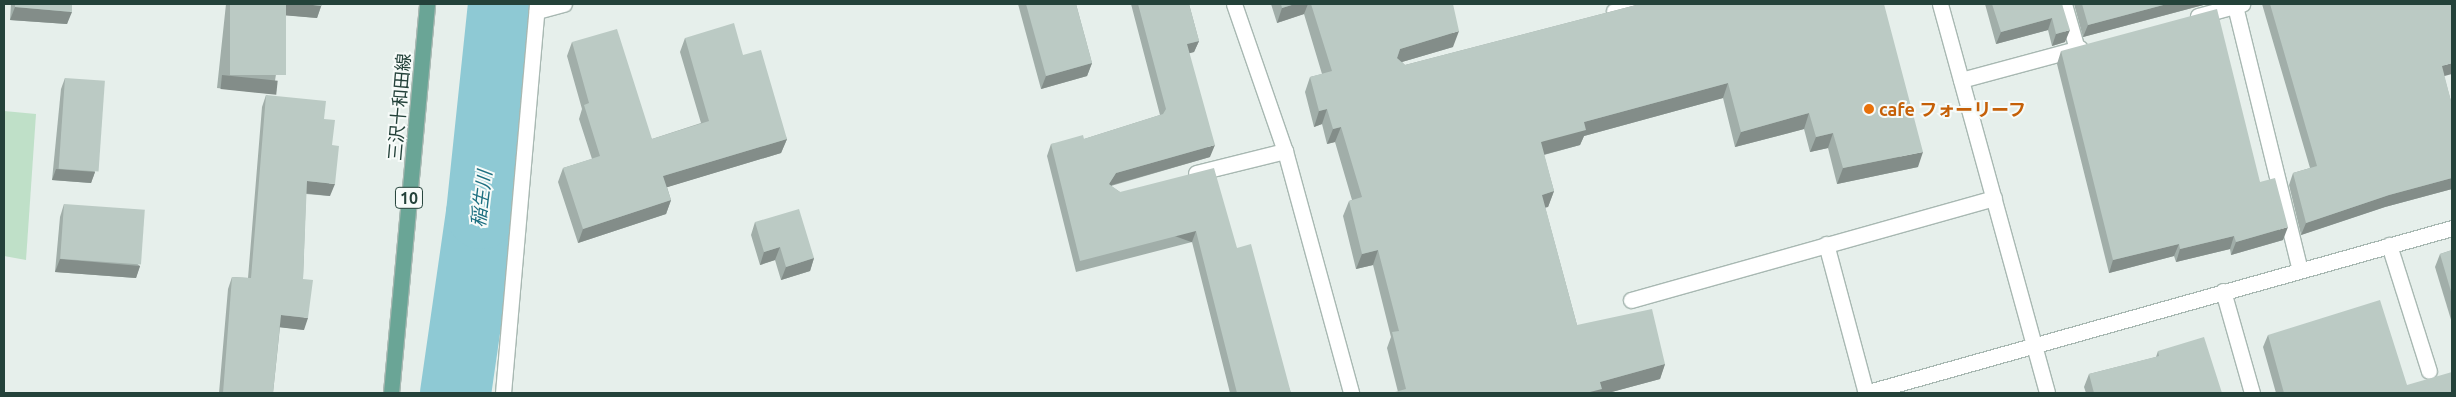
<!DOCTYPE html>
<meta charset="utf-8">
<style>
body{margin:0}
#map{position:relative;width:2456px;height:397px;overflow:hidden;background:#e6efeb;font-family:Ubuntu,"Noto Sans JP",sans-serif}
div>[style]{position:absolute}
.green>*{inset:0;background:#bfe0c8}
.river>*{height:71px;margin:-35.5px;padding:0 35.5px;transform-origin:35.5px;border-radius:35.5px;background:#8ec9d4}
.roads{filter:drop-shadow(1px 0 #a8b8b2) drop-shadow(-1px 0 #a8b8b2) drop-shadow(0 1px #a8b8b2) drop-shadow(0 -1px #a8b8b2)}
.service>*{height:15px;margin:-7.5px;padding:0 7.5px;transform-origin:7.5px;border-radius:7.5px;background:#fff}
.minor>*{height:15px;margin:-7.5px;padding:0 7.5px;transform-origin:7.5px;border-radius:7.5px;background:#fff}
.primary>*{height:15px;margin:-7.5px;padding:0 7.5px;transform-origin:7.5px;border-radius:7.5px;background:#6aa596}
.wall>*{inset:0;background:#a1aea9}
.shaded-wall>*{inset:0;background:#838d89;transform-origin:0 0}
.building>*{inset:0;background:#bbcac4;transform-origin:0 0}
.dots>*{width:14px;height:14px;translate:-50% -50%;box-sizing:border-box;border:2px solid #f7fbf9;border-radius:50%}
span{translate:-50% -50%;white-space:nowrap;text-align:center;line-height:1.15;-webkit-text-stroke:4px #f7fbf9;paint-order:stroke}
.shield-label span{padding:1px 4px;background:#f7fbf9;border:1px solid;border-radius:4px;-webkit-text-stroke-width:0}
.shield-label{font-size:16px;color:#24423a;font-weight:700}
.street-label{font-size:18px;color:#24423a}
.food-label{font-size:18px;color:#c56008;font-weight:700}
.left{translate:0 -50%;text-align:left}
.water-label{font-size:19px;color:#1c6f80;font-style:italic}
.frame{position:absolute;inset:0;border:5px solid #24423a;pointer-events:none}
</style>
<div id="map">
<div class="green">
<i style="clip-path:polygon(4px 111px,36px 114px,26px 260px,4px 256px)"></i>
</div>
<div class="river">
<i style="left:455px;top:393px;width:182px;rotate:-81.8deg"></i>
<i style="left:481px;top:213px;width:210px;rotate:-84deg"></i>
</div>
<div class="roads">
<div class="service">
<i style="left:2064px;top:4px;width:47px;rotate:73.9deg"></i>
<i style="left:2235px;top:6px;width:272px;rotate:76.2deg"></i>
<i style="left:1614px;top:11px;width:27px;rotate:-15deg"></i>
<i style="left:1196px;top:173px;width:92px;rotate:-13.9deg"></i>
<i style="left:1826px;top:244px;width:154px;rotate:75deg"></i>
<i style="left:2389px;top:245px;width:132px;rotate:72.4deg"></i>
<i style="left:2223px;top:291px;width:106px;rotate:74.1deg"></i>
<i style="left:1631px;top:300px;width:377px;rotate:-15.7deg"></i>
</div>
<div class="minor">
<i style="left:1234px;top:4px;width:156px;rotate:70.9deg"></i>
<i style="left:1285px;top:151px;width:251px;rotate:74.7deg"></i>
<i style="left:1940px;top:4px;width:403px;rotate:74.6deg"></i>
<i style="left:537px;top:11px;width:28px;rotate:-15deg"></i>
<i style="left:2198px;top:16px;width:46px;rotate:-15.3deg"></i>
<i style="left:1961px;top:80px;width:123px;rotate:-15.1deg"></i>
<i style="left:503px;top:393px;width:390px;rotate:-85deg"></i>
<i style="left:1865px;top:393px;width:610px;rotate:-15.7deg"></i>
</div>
<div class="primary">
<i style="left:391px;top:393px;width:391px;rotate:-84.7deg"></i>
</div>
</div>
<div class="wall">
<i style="clip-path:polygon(11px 4px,72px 4px,67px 24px,10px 20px)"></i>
<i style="clip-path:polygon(226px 4px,322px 4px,317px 18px,285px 15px,273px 94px,217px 88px)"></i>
<i style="clip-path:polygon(1018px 4px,1076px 4px,1092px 63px,1087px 76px,1041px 89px)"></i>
<i style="clip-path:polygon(1131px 4px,1189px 4px,1199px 41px,1194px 52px,1189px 53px,1210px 157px,1111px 186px,1120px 192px,1237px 248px,1291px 393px,1230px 393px,1192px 242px,1076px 272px,1047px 156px,1051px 144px,1084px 139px,1160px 115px)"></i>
<i style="clip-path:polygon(1271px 4px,1453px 4px,1453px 47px,1402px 62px,1405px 65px,1640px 4px,1918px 167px,1837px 184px,1828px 148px,1810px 152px,1804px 129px,1735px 147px,1723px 98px,1584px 136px,1580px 145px,1544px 155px,1554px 191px,1548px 207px,1545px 207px,1577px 325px,1665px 364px,1660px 379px,1608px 393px,1395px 393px,1395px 392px,1398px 392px,1387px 348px,1391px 337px,1373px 265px,1356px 269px,1343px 216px,1349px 201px,1352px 200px,1335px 142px,1327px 144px,1322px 124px,1314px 127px,1305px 92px,1310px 77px,1322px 74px,1304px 14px,1277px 23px)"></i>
<i style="clip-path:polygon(1985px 4px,2062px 4px,2065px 42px,2052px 46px,2048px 30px,1996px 44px)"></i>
<i style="clip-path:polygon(2074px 4px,2207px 4px,2083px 37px)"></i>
<i style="clip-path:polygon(2262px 4px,2452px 4px,2444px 76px,2452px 105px,2452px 189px,2385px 207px,2301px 235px,2289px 185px,2293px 173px,2310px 168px)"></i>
<i style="clip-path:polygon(685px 38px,743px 55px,787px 139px,781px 153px,667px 187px,671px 200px,666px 214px,578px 243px,558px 182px,563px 168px,592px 159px,579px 119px,582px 109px,567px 56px,572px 42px,652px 139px,701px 123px,680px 52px)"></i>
<i style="clip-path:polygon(2061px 51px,2260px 182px,2283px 240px,2231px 255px,2230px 249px,2176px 262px,2174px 256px,2109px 273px,2057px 64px)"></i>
<i style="clip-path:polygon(65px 78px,95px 172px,91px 183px,52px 180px,61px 89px)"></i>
<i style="clip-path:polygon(266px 95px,324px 119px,330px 196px,306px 194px,303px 279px,304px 330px,280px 327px,273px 393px,219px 393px,228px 289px,232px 277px,248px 278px,262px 107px)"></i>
<i style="clip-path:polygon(64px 204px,140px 266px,136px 278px,55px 272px,60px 217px)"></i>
<i style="clip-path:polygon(755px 222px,814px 258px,810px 271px,781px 280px,775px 260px,760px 265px,751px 235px)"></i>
<i style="clip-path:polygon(2452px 250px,2452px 323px,2435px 267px,2440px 254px)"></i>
<i style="clip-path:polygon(2268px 335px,2407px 385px,2452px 393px,2276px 393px,2263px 347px)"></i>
<i style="clip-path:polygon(2158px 351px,2222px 393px,2086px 393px,2084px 387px,2089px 374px,2156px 357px)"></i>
</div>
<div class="shaded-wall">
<i style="clip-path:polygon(285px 4px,305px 4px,321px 6px,317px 18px,281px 15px)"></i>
<i style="clip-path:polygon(1295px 4px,1308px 4px,1304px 14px,1277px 23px,1282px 8px)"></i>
<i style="clip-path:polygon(2167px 4px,2207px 4px,2083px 37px,2088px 25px)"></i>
<i style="clip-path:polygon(15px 7px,72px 12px,67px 24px,10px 20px)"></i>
<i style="clip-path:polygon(2052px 18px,2048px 30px,1996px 44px,2001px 32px)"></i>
<i style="clip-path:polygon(2070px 30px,2065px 42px,2052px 46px,2056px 34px)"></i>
<i style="clip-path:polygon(1459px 31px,1453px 47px,1395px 64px,1400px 49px)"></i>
<i style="clip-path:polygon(1199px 41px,1194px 52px,1183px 55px,1187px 44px)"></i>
<i style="clip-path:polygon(1092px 63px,1087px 76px,1041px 89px,1046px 76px)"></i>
<i style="clip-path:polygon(2452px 63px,2452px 74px,2437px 78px,2442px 66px)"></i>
<i style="left:222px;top:75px;width:56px;height:14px;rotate:6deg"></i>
<i style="clip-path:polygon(1728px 83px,1723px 98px,1584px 136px,1580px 145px,1535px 157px,1541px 142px,1584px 122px)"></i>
<i style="clip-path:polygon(1327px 109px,1322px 124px,1314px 127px,1319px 111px)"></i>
<i style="clip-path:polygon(1809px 113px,1804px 129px,1735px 147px,1741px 132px)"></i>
<i style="clip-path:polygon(1341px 127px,1335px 142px,1327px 144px,1333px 129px)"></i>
<i style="clip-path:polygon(1833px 133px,1828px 148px,1810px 152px,1816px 137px)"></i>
<i style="clip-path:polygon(787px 139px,781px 153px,658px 190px,663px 176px)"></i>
<i style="clip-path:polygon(1215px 145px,1210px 157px,1112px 185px,1105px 196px,1109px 184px,1116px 173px)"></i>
<i style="clip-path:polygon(1923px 152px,1918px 167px,1837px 184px,1843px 168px)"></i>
<i style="clip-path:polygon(56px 169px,95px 172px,91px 183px,52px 180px)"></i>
<i style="clip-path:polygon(2452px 178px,2452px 189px,2385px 207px,2301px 235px,2306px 223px,2389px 195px)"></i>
<i style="clip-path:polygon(307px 181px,335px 184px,330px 196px,302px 193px)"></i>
<i style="clip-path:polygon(1554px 191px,1548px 207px,1537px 210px,1542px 195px)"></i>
<i style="clip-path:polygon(671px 200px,666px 214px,578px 243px,583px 229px)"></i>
<i style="clip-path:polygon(2288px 227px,2283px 240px,2231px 255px,2236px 242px)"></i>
<i style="left:1196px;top:231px;width:12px;height:120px;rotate:110deg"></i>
<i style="clip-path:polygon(2234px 236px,2230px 249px,2176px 262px,2180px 249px)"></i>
<i style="clip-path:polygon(2179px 244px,2174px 256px,2109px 273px,2113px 260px)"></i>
<i style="clip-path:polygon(780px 247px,775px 260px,760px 265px,764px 252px)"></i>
<i style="clip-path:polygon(1378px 250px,1373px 265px,1356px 269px,1362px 254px)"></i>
<i style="clip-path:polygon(814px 258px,810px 271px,781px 280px,786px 267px)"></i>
<i style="clip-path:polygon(60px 259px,140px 266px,136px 278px,55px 272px)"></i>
<i style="clip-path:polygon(281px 315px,308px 318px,304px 330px,277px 327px)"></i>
<i style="clip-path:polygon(1665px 364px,1660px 379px,1608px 393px,1586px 393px,1600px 382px)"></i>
</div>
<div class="building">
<i style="clip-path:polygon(15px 4px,72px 4px,72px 12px,15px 7px)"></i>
<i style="left:230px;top:4px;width:56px;height:71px"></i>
<i style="clip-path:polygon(305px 4px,322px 4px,321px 6px)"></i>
<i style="clip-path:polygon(1026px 4px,1076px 4px,1092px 63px,1046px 76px)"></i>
<i style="clip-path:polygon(1138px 4px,1189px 4px,1199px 41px,1187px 44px,1215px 145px,1116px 173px,1109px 184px,1120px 192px,1214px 168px,1237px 248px,1251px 244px,1291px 393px,1237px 393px,1196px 231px,1080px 261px,1051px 144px,1083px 135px,1084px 139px,1163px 114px,1166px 109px)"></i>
<i style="clip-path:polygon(1281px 4px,1295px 4px,1282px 8px)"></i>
<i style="clip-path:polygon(1311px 4px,1453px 4px,1459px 31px,1400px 49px,1397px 58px,1405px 65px,1640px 4px,1884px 4px,1923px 152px,1843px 168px,1833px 133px,1816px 137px,1809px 113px,1741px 132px,1728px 83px,1584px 122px,1586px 130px,1541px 142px,1554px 191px,1542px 195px,1577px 325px,1652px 309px,1665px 364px,1600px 382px,1602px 389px,1586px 393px,1396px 393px,1395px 392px,1406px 389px,1392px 332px,1399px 331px,1378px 250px,1362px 254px,1349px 201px,1362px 197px,1341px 127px,1333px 129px,1327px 109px,1319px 111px,1310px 77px,1332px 71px)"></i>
<i style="clip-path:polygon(1992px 4px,2062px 4px,2070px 30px,2056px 34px,2052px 18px,2001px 32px)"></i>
<i style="clip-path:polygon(2082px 4px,2167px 4px,2088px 25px)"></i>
<i style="clip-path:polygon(2270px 4px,2452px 4px,2452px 63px,2442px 66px,2452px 105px,2452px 178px,2389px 195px,2306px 223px,2293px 173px,2317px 166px)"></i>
<i style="clip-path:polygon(2217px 9px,2260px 182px,2275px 178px,2288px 227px,2236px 242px,2234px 236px,2180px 249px,2179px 244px,2113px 260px,2061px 51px)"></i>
<i style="clip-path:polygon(734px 23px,743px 55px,761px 50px,787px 139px,663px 176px,671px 200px,583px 229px,563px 168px,600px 156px,584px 105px,589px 103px,572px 42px,617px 29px,652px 139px,709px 121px,685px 38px)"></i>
<i style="left:65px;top:78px;width:40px;height:91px;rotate:4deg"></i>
<i style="clip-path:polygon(266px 95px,326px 101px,324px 119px,335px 120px,332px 145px,339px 146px,335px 184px,307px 181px,303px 279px,313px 280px,308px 318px,281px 315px,273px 393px,223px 393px,232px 277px,251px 278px)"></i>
<i style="left:64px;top:204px;width:81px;height:55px;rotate:4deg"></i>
<i style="clip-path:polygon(799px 209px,814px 258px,786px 267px,780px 247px,764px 252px,755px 222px)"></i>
<i style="clip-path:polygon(2452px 250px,2452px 295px,2440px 254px)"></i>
<i style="clip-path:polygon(2380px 300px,2407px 385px,2452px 372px,2452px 393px,2284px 393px,2268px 335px)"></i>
<i style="clip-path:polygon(2204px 337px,2222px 393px,2094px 393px,2089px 374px,2159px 356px,2158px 351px)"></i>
</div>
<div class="dots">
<i style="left:1869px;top:109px;background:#e8710a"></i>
</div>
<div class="shield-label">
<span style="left:409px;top:198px">10</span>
</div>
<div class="street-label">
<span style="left:399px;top:107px;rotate:-85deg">三沢十和田線</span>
</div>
<div class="food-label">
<span class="left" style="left:1879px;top:109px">cafe フォーリーフ</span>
</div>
<div class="water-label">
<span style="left:482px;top:199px;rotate:-83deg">稲生川</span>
</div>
<div class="frame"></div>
</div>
